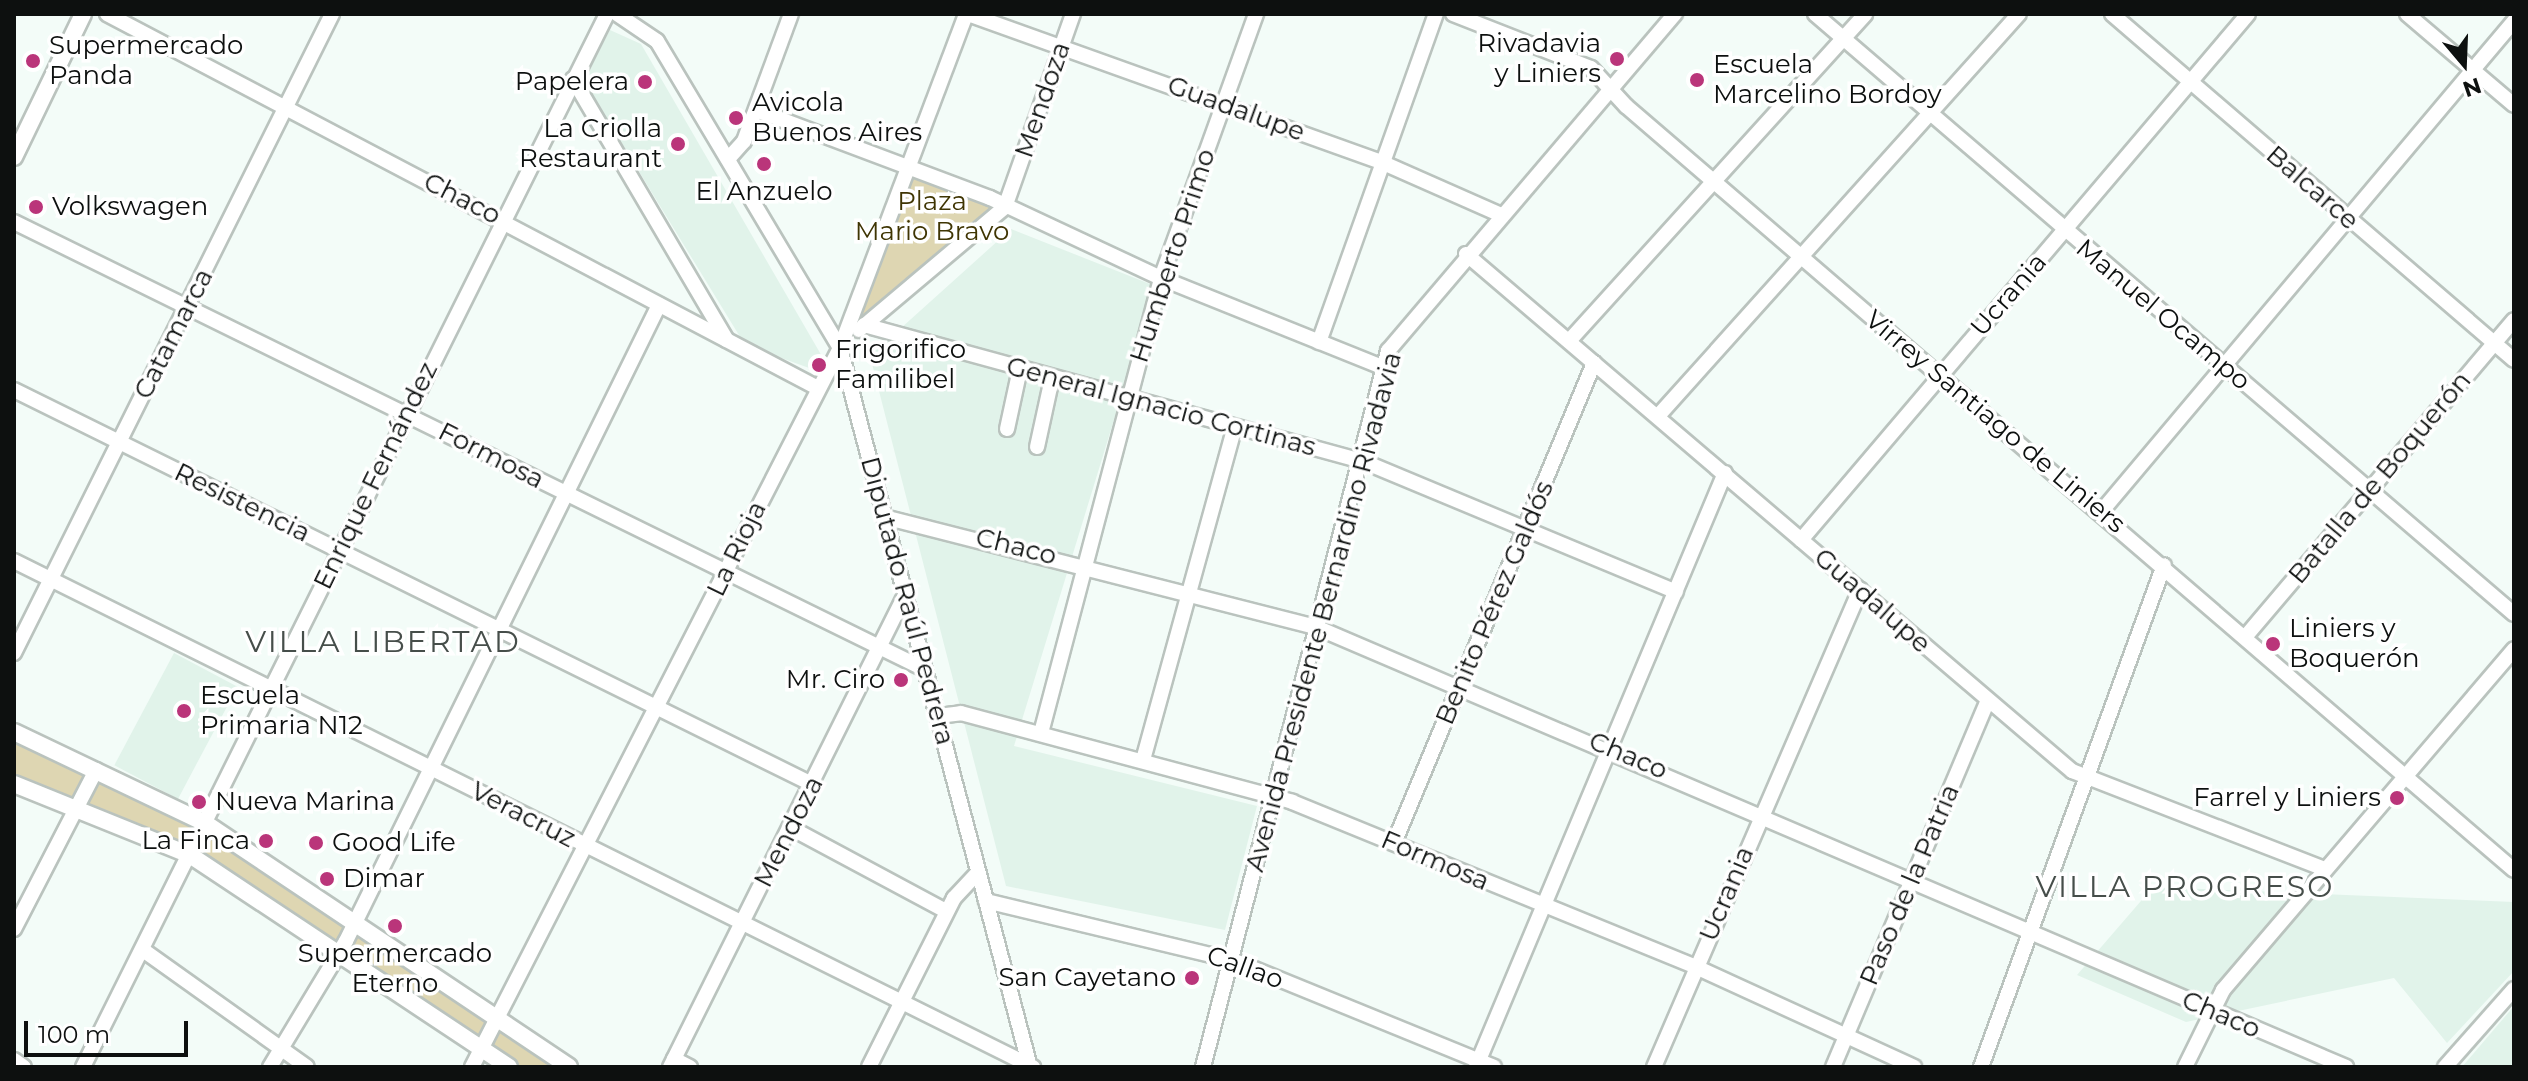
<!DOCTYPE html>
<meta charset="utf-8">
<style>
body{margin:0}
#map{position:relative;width:2528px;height:1081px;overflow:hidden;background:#f3fcf8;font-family:Montserrat,sans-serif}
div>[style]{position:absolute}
.built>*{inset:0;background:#e1f3ea;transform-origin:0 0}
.green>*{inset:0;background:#ded6b2}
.roads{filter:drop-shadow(2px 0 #bac3be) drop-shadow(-2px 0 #bac3be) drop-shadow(0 2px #bac3be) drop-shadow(0 -2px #bac3be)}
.minor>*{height:14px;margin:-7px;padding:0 7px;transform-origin:7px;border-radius:7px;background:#fff}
.major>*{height:16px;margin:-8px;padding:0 8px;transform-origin:8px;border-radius:8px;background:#fff}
.dots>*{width:22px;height:22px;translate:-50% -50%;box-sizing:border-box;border:4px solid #fff;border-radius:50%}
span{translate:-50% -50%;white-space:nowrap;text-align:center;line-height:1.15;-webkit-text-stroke:7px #fff;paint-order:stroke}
.poi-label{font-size:26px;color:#0d100f}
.right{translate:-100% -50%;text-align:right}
.left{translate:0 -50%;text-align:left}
.street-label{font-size:26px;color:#0d100f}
.park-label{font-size:26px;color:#3f3503}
.quarter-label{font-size:30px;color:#464e4a;letter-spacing:2px}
.frame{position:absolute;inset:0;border:16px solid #0d100f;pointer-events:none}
.north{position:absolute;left:2424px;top:24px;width:80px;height:80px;-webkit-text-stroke:6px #fff;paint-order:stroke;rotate:161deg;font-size:22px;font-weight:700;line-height:32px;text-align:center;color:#0d100f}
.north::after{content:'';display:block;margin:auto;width:28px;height:36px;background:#0d100f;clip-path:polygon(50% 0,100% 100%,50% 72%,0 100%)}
.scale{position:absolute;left:24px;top:1021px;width:164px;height:36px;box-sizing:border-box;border:4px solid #0d100f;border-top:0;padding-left:10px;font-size:24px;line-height:28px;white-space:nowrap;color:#0d100f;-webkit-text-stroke:6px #fff;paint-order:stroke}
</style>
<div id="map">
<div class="built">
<i style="clip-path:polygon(610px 30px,641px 44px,834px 377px,745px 345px,583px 80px)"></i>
<i style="clip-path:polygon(1011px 229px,1155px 286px,1014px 746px,1257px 806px,1225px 930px,1006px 886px,870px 356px)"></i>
<i style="left:174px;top:653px;width:72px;height:127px;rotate:28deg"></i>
<i style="clip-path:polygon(2153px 887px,2514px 902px,2514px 971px,2447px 1043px,2394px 978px,2186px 1022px,2077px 975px)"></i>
<i style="clip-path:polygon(2514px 1006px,2514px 1067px,2462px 1067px)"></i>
</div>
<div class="green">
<i style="clip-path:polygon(910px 166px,1005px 207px,840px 348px)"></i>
<i style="clip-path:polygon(14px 732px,205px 823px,569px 1067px,509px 1067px,190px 855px,14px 784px)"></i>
</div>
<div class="roads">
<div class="minor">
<i style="left:107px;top:14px;width:801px;rotate:27.75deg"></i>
<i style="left:617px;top:14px;width:48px;rotate:34deg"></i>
<i style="left:657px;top:41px;width:357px;rotate:59.2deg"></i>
<i style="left:840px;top:348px;width:744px;rotate:75.2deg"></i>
<i style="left:968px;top:14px;width:439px;rotate:19.7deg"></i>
<i style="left:1381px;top:162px;width:129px;rotate:23.8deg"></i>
<i style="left:1453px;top:14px;width:148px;rotate:21.4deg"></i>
<i style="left:1591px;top:68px;width:52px;rotate:47.4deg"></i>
<i style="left:1626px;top:106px;width:1171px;rotate:40.71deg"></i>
<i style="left:1815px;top:14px;width:921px;rotate:40.64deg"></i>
<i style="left:2112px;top:14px;width:530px;rotate:40.72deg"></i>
<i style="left:2407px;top:14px;width:140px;rotate:40.4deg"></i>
<i style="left:573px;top:79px;width:303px;rotate:59.5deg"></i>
<i style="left:756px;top:110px;width:250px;rotate:20.6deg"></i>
<i style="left:990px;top:198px;width:189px;rotate:25.1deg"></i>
<i style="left:1161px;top:278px;width:238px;rotate:21.9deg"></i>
<i style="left:728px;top:159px;width:24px;rotate:-48deg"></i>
<i style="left:744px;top:141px;width:135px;rotate:-69.7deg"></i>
<i style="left:14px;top:222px;width:1014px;rotate:26.16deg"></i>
<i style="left:1466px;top:254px;width:797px;rotate:40.47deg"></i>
<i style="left:2072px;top:771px;width:271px;rotate:21.2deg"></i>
<i style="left:864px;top:325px;width:516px;rotate:15.27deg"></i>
<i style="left:1362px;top:461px;width:340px;rotate:22.6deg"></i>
<i style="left:859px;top:330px;width:191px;rotate:-40.1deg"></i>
<i style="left:1005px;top:207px;width:205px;rotate:-70.6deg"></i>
<i style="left:1569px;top:341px;width:441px;rotate:-47.8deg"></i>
<i style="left:1319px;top:342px;width:348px;rotate:-70.4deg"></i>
<i style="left:14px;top:390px;width:892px;rotate:26.28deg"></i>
<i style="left:1658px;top:416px;width:540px;rotate:-48.08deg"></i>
<i style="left:1007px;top:429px;width:61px;rotate:-77.8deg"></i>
<i style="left:1037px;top:447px;width:71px;rotate:-77.7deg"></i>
<i style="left:2101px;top:512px;width:642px;rotate:-49.93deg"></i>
<i style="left:884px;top:517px;width:448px;rotate:14.3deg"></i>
<i style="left:1318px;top:628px;width:1118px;rotate:23.12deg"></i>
<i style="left:1801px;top:540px;width:690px;rotate:-49.64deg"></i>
<i style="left:14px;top:561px;width:1138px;rotate:26.41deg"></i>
<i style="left:2246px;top:636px;width:414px;rotate:-49.7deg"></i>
<i style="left:14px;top:653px;width:714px;rotate:-63.54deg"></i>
<i style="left:938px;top:716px;width:23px;rotate:-7deg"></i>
<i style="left:961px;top:713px;width:343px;rotate:15deg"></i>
<i style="left:1292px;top:802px;width:436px;rotate:22.2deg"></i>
<i style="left:1696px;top:967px;width:240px;rotate:24.6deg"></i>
<i style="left:1041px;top:733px;width:471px;rotate:-75.2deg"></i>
<i style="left:1161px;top:278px;width:281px;rotate:-70.2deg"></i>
<i style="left:1143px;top:760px;width:345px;rotate:-74.6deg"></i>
<i style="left:791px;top:828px;width:176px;rotate:28.2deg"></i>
<i style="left:1394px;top:843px;width:520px;rotate:-67.38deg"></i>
<i style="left:986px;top:901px;width:253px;rotate:13.5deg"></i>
<i style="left:1232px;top:960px;width:283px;rotate:22.2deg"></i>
<i style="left:14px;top:929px;width:179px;rotate:-62.7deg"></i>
<i style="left:143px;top:950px;width:201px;rotate:35.5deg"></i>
<i style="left:674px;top:1059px;width:18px;rotate:27deg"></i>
<i style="left:14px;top:1060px;width:12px;rotate:35deg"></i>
<i style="left:83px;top:1067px;width:1176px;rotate:-63.54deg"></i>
<i style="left:270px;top:1067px;width:147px;rotate:-58.9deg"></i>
<i style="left:346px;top:941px;width:709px;rotate:-63.8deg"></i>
<i style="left:472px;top:1067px;width:808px;rotate:-62.9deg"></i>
<i style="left:840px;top:348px;width:357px;rotate:-69.3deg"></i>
<i style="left:670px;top:1067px;width:525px;rotate:-63.53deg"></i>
<i style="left:869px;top:1067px;width:189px;rotate:-63.3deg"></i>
<i style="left:954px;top:898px;width:35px;rotate:-47deg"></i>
<i style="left:1203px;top:1067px;width:740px;rotate:-75.51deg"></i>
<i style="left:1388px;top:351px;width:443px;rotate:-49.6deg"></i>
<i style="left:1476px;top:1067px;width:644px;rotate:-67.26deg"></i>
<i style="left:1654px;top:1067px;width:520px;rotate:-66.64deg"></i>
<i style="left:1833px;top:1067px;width:396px;rotate:-67.1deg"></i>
<i style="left:1981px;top:1067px;width:534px;rotate:-69.97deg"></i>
<i style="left:2185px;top:1067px;width:86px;rotate:-63.7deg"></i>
<i style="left:2223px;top:990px;width:448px;rotate:-49.5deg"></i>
<i style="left:2445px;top:1067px;width:104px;rotate:-48.5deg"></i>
</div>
<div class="major">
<i style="left:14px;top:157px;width:159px;rotate:-64.2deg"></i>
<i style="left:14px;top:732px;width:212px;rotate:25.5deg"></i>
<i style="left:205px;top:823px;width:438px;rotate:33.8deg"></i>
<i style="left:14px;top:784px;width:190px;rotate:22deg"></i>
<i style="left:190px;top:855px;width:383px;rotate:33.6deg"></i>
</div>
</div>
<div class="dots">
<i style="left:1617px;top:59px;background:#ba357a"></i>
<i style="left:33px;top:61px;background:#ba357a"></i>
<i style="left:1697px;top:80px;background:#ba357a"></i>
<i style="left:645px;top:82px;background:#ba357a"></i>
<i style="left:736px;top:118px;background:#ba357a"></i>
<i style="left:678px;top:144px;background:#ba357a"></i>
<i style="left:764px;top:164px;background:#ba357a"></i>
<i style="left:36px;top:207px;background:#ba357a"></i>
<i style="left:819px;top:365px;background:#ba357a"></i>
<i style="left:2273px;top:644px;background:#ba357a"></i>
<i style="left:901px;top:680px;background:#ba357a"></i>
<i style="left:184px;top:711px;background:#ba357a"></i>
<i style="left:2397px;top:798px;background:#ba357a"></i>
<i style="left:199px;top:802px;background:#ba357a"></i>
<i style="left:266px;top:841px;background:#ba357a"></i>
<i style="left:316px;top:843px;background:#ba357a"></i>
<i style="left:327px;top:879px;background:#ba357a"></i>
<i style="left:395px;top:926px;background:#ba357a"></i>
<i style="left:1192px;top:978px;background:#ba357a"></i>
</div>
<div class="poi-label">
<span class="right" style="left:1601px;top:59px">Rivadavia<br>y Liniers</span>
<span class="left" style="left:49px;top:61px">Supermercado<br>Panda</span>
<span class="left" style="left:1713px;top:80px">Escuela<br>Marcelino Bordoy</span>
<span class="right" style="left:629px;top:82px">Papelera</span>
<span class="left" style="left:752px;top:118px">Avicola<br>Buenos Aires</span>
<span class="right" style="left:662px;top:144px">La Criolla<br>Restaurant</span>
<span style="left:764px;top:192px">El Anzuelo</span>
<span class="left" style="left:52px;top:207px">Volkswagen</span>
<span class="left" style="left:835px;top:365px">Frigorifico<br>Familibel</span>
<span class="left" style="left:2289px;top:644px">Liniers y<br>Boquerón</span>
<span class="right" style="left:885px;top:680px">Mr. Ciro</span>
<span class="left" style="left:200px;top:711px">Escuela<br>Primaria N12</span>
<span class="right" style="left:2381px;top:798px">Farrel y Liniers</span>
<span class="left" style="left:215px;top:802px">Nueva Marina</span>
<span class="right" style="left:250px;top:841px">La Finca</span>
<span class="left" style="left:332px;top:843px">Good Life</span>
<span class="left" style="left:343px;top:879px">Dimar</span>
<span style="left:395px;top:969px">Supermercado<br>Eterno</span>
<span class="right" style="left:1176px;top:978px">San Cayetano</span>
</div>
<div class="street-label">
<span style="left:1043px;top:100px;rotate:-71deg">Mendoza</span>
<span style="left:1236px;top:109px;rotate:20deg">Guadalupe</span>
<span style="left:2312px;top:188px;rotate:41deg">Balcarce</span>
<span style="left:462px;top:199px;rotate:27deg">Chaco</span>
<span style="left:1173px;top:256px;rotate:-72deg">Humberto Primo</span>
<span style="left:2009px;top:295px;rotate:-49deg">Ucrania</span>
<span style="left:2163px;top:315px;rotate:40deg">Manuel Ocampo</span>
<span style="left:174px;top:334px;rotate:-63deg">Catamarca</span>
<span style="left:1161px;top:407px;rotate:15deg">General Ignacio Cortinas</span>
<span style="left:1995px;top:422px;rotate:40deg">Virrey Santiago de Liniers</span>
<span style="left:491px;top:456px;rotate:27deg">Formosa</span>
<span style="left:376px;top:476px;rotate:-64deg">Enrique Fernández</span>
<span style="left:2380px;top:478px;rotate:-50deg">Batalla de Boquerón</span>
<span style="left:242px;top:503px;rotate:26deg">Resistencia</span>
<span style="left:1016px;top:547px;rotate:14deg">Chaco</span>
<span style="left:737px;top:549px;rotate:-64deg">La Rioja</span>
<span style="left:907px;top:601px;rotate:75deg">Diputado Raúl Pedrera</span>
<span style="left:1872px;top:601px;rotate:41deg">Guadalupe</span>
<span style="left:1495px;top:603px;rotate:-67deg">Benito Pérez Galdós</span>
<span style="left:1324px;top:612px;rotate:-75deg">Avenida Presidente Bernardino Rivadavia</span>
<span style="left:1628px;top:756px;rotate:23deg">Chaco</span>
<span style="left:523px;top:815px;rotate:27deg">Veracruz</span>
<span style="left:789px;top:832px;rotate:-63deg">Mendoza</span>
<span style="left:1435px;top:861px;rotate:23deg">Formosa</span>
<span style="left:1910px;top:885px;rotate:-67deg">Paso de la Patria</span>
<span style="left:1727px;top:894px;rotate:-67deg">Ucrania</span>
<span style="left:1245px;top:968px;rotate:20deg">Callao</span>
<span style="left:2221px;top:1015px;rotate:23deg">Chaco</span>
</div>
<div class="park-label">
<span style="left:932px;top:217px">Plaza<br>Mario Bravo</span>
</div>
<div class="quarter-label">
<span style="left:383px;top:642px">VILLA LIBERTAD</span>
<span style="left:2185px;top:887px">VILLA PROGRESO</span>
</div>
<div class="frame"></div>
<div class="north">N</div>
<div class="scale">100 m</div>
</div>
